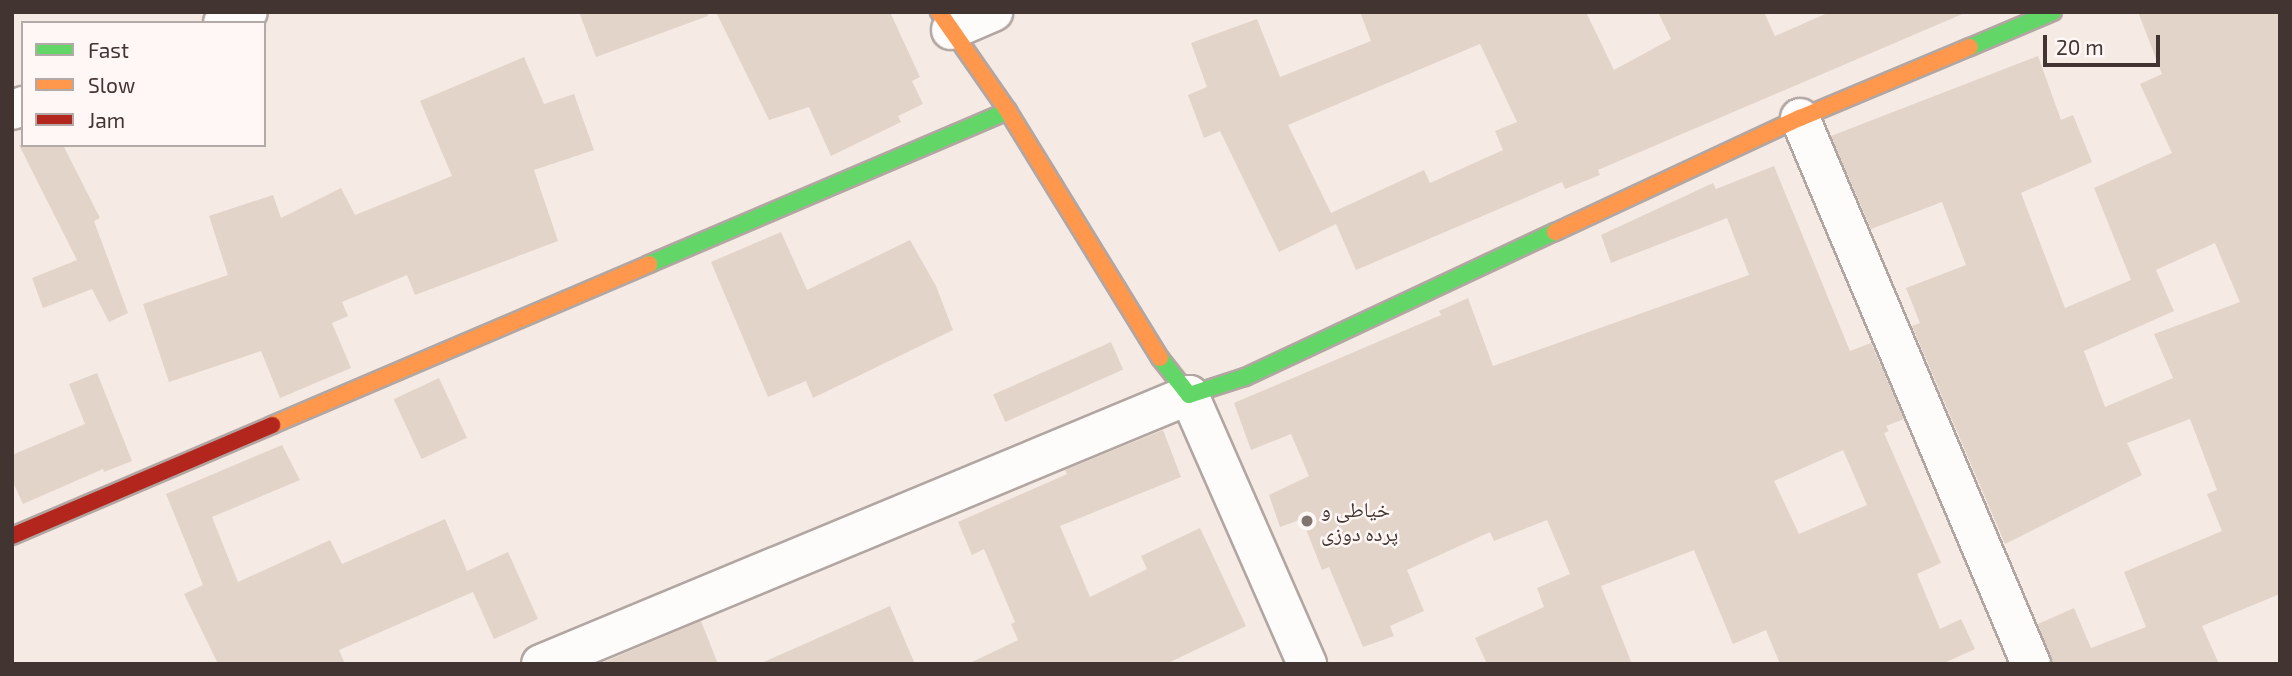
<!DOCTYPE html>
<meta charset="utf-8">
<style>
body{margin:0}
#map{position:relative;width:2292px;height:676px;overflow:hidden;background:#f6eae5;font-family:"Exo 2","Noto Naskh Arabic",sans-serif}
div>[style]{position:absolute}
.building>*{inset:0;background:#e3d4c9;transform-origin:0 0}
.roads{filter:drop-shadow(2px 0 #b2a6a2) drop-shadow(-2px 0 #b2a6a2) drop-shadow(0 2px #b2a6a2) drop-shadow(0 -2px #b2a6a2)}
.street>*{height:38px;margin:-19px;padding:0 19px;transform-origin:19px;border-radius:19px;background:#fefcfb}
.fast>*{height:16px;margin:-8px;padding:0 8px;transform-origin:8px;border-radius:8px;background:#63d668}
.slow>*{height:16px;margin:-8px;padding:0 8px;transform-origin:8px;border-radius:8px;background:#ff974d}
.jam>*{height:16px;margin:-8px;padding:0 8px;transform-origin:8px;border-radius:8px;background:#b3261e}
.dots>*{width:19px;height:19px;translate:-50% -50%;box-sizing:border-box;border:4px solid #fef7f5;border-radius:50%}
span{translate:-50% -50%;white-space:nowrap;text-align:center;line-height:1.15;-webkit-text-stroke:5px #fef7f5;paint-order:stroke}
.poi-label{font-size:21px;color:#423430}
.left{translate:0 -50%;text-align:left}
.frame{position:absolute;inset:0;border:14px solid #423430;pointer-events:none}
.legend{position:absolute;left:21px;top:21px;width:245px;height:126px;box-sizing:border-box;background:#fef7f5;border:2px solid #b3a9a6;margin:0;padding:9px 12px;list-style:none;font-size:21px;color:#423430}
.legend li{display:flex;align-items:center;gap:14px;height:35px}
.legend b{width:35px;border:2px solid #b3a9a6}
.scale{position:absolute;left:2043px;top:35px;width:117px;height:32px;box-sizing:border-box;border:4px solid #423430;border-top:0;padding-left:9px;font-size:21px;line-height:24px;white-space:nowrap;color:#423430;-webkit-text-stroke:5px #fef7f5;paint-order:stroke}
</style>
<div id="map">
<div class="building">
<i style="clip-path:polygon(579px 12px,708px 12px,708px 16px,596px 57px)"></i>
<i style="clip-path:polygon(716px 12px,890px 12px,920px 77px,912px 81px,923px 104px,898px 116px,901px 122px,831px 156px,809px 107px,769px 120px)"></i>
<i style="clip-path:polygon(evenodd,1360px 12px,1586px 12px,1614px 70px,1671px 39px,1658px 12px,1764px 12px,1775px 36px,1830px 12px,1967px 12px,1598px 170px,1600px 175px,1565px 189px,1562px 182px,1356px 270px,1336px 224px,1279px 252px,1220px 131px,1204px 138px,1188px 95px,1207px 87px,1191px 43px,1257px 19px,1280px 77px,1371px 41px,1360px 12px,1480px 44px,1517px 122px,1495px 131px,1503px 150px,1430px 183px,1424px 170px,1331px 213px,1333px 217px,1288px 125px,1480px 44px)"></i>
<i style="clip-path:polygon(evenodd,2138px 12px,2280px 12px,2280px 594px,2202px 626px,2219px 664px,2053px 664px,2038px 624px,2074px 608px,2091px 648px,2146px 627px,2124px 572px,2222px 531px,2207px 494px,2217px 490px,2190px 419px,2127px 443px,2142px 475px,2005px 544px,1912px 326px,1920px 323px,1906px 288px,1966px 265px,1942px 202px,1871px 229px,1831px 136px,2038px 56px,2061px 120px,2073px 115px,2092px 162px,2021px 193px,2065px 308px,2131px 280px,2094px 188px,2172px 153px,2140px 84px,2162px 74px,2138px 12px,2215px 243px,2240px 302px,2154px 334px,2173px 378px,2105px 407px,2084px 351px,2174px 311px,2156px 270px,2215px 243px)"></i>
<i style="clip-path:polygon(524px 57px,544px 104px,574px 94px,594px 150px,534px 170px,558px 241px,415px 295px,407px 275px,342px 302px,348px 316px,332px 323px,351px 368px,280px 398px,261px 351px,169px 382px,143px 304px,228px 275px,209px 216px,273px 195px,281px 218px,341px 188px,355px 215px,452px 176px,420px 101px)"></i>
<i style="clip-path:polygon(19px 145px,63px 145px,100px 218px,94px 221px,128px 313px,109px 322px,92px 289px,43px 308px,32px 278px,77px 260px)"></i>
<i style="clip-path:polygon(evenodd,1774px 166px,1850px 351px,1871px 343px,1904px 419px,1886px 426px,1889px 431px,1884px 433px,1941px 563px,1917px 574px,1940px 629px,1961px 619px,1975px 649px,1942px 664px,1780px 664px,1766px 630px,1733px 644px,1694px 550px,1601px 586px,1632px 664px,1487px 664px,1475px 638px,1544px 607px,1537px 588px,1570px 574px,1547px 520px,1494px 541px,1490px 532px,1407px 570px,1424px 611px,1390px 626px,1394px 636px,1363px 647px,1329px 567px,1322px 570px,1302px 519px,1280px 527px,1269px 495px,1309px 476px,1291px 434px,1251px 450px,1234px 403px,1441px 315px,1439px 311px,1468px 298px,1493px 366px,1749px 275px,1727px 218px,1611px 263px,1601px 235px,1713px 183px,1716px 189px,1774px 166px,1843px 450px,1867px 505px,1799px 534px,1774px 481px,1843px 450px)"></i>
<i style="clip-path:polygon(781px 232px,807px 290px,910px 240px,936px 286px,953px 330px,813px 398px,806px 381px,768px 397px,711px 262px)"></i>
<i style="left:1111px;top:342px;width:30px;height:129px;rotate:66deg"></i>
<i style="clip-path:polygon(97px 373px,132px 461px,104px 472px,103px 469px,23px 504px,12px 480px,12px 455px,85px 424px,69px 384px)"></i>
<i style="left:439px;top:378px;width:66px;height:50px;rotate:65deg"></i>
<i style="clip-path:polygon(1163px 430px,1181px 477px,1060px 526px,1090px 597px,1147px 569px,1141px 556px,1200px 528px,1246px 626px,1166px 664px,968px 664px,1018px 640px,1011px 624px,1015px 622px,984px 549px,972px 555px,958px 522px,1067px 474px,1065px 470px)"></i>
<i style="clip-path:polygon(282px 445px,300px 480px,212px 517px,238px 582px,330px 540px,342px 564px,445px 519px,467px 571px,508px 552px,538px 619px,494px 639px,473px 592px,339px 650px,345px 664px,218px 664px,184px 594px,203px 585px,166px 494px)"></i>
<i style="clip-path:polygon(890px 606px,915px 664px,759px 664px)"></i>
<i style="clip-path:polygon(701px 621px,718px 664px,599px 664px)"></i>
</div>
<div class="roads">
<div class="street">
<i style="left:223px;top:23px;width:27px;rotate:-24deg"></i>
<i style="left:951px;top:30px;width:46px;rotate:-23.2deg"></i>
<i style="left:12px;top:110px;width:12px;rotate:-20deg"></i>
<i style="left:1800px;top:118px;width:593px;rotate:67.07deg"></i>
<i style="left:541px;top:664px;width:702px;rotate:-22.54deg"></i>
<i style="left:1189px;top:395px;width:294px;rotate:66.3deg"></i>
</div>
<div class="fast">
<i style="left:1970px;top:47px;width:90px;rotate:-22.9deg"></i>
<i style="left:649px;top:264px;width:390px;rotate:-23.1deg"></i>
<i style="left:1160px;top:358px;width:47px;rotate:51.9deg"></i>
<i style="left:1189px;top:395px;width:59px;rotate:-17.8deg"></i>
<i style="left:1245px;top:377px;width:342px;rotate:-25.1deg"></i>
</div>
<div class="slow">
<i style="left:939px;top:12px;width:121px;rotate:55.1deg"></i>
<i style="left:1008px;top:111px;width:290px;rotate:58.4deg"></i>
<i style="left:1555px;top:232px;width:270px;rotate:-25deg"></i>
<i style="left:1800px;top:118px;width:184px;rotate:-22.7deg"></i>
<i style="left:272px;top:425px;width:410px;rotate:-23.1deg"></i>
</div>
<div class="jam">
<i style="left:12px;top:536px;width:283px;rotate:-23.1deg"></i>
</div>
</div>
<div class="dots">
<i style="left:1307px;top:521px;background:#81746f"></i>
</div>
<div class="poi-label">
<span class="left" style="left:1321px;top:521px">خیاطی و<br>پرده دوزی</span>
</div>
<div class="frame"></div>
<ul class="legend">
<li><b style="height:9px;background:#63d668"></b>Fast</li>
<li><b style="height:9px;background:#ff974d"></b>Slow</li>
<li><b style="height:9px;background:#b3261e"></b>Jam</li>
</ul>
<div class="scale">20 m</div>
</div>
